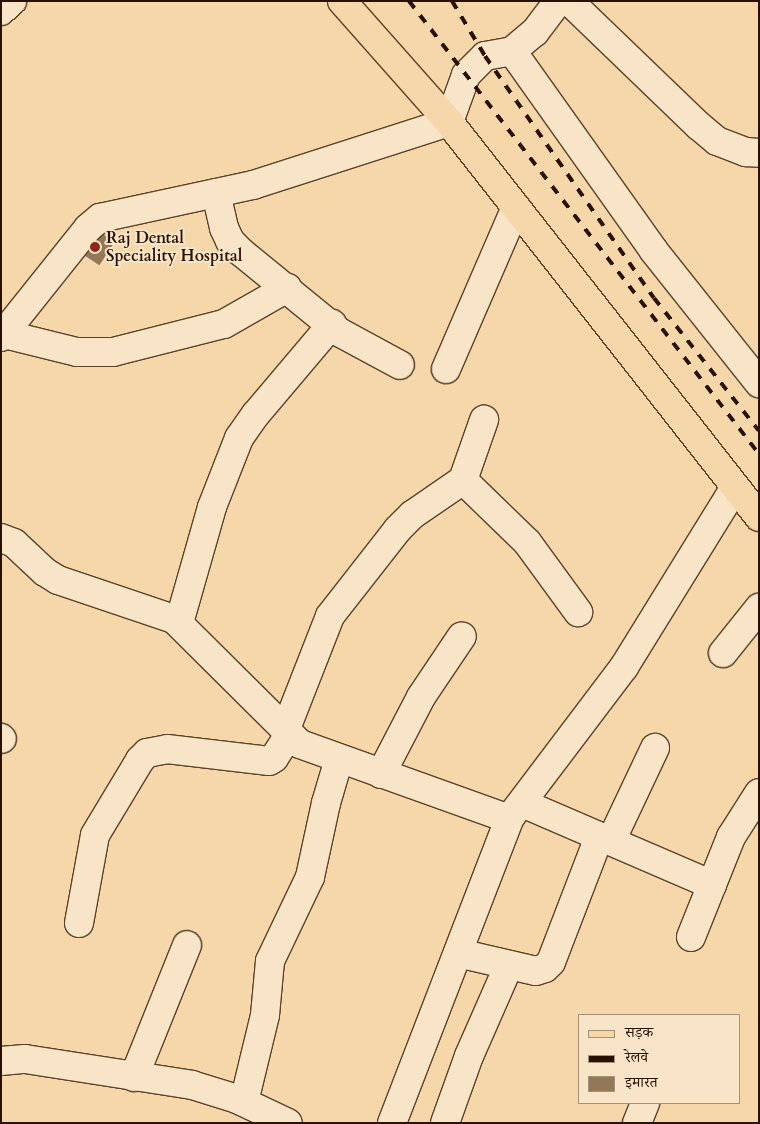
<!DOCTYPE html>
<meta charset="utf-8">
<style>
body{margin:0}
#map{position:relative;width:760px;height:1124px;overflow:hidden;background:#f5d7aa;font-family:Cardo,"Noto Serif Devanagari",serif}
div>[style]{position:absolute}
.building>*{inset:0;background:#937858;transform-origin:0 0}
.roads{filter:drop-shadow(1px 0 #5b422a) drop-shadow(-1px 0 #5b422a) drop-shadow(0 1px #5b422a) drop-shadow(0 -1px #5b422a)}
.minor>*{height:28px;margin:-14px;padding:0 14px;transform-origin:14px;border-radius:14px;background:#f8e5c8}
.major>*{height:28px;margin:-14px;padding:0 14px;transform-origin:14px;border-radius:14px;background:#f5d7aa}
.rail>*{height:4px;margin-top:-2px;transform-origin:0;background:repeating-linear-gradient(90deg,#281100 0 9px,transparent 0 18px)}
.dots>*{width:14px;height:14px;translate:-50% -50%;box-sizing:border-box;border:2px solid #f8e5c8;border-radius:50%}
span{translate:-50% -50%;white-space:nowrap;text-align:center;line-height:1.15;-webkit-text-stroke:4px #f8e5c8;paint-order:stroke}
.poi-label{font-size:16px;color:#281100;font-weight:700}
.left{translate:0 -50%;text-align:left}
.frame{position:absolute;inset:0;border:2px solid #281100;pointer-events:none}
.legend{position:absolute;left:578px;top:1014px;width:162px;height:90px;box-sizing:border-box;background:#f8e5c8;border:1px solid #a59078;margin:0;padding:6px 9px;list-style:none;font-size:15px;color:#281100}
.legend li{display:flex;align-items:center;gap:10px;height:25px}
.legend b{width:25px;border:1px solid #a59078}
</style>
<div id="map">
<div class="building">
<i style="left:92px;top:227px;width:27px;height:28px;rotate:33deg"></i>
</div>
<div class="roads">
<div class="minor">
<i style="left:569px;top:1px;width:180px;rotate:43.9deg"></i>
<i style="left:699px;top:126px;width:23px;rotate:40deg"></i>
<i style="left:717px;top:141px;width:31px;rotate:21deg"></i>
<i style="left:746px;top:152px;width:13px;rotate:4deg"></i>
<i style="left:1px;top:11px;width:15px;rotate:-42deg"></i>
<i style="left:512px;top:51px;width:245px;rotate:54.6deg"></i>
<i style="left:654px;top:251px;width:169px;rotate:51.5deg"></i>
<i style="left:216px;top:193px;width:36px;rotate:77deg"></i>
<i style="left:224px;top:228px;width:14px;rotate:65deg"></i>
<i style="left:230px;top:241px;width:16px;rotate:45deg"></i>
<i style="left:241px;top:252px;width:127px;rotate:39.2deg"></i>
<i style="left:339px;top:332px;width:69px;rotate:28.4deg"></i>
<i style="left:4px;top:334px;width:75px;rotate:13.9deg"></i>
<i style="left:77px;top:352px;width:36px"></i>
<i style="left:113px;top:352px;width:114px;rotate:-14.2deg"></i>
<i style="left:224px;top:324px;width:73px;rotate:-29.7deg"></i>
<i style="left:1px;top:337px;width:139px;rotate:-51.4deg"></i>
<i style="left:88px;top:228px;width:16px;rotate:-40deg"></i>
<i style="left:100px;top:218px;width:157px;rotate:-12.2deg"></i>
<i style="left:253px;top:185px;width:206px;rotate:-17.8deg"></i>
<i style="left:449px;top:122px;width:50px;rotate:-70.1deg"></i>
<i style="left:466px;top:75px;width:27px;rotate:-45deg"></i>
<i style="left:485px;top:56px;width:27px;rotate:-10deg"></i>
<i style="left:512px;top:51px;width:30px;rotate:-40deg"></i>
<i style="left:535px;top:32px;width:39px;rotate:-53deg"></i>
<i style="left:446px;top:369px;width:176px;rotate:-66.6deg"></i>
<i style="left:463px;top:480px;width:89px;rotate:44.1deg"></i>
<i style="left:527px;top:542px;width:87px;rotate:53.9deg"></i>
<i style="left:1px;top:538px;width:14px;rotate:21deg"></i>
<i style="left:14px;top:543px;width:42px;rotate:43.1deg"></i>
<i style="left:45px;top:572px;width:15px;rotate:32deg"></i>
<i style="left:58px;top:580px;width:122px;rotate:18.6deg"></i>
<i style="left:174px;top:619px;width:177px;rotate:44.8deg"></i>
<i style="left:300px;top:744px;width:222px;rotate:19.7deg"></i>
<i style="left:179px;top:623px;width:121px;rotate:-74.1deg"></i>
<i style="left:212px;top:507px;width:74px;rotate:-68.6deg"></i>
<i style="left:239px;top:438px;width:29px;rotate:-55deg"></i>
<i style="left:256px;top:414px;width:118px;rotate:-49.8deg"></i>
<i style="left:723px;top:653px;width:58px;rotate:-51.3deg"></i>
<i style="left:285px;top:731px;width:123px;rotate:-68.6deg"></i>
<i style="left:330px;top:616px;width:110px;rotate:-52deg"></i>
<i style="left:398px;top:529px;width:20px;rotate:-45deg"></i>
<i style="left:412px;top:515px;width:62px;rotate:-34.5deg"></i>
<i style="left:463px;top:480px;width:64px;rotate:-70.7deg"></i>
<i style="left:1px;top:738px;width:1px;rotate:45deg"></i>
<i style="left:381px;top:774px;width:87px;rotate:-62.5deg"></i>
<i style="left:421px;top:697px;width:73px;rotate:-56.1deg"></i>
<i style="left:522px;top:803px;width:207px;rotate:23.3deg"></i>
<i style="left:611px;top:841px;width:103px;rotate:-64.7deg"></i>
<i style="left:79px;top:923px;width:89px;rotate:-79.7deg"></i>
<i style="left:95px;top:835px;width:87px;rotate:-59deg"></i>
<i style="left:140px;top:760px;width:10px;rotate:-45deg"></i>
<i style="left:147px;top:753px;width:20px;rotate:-11deg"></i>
<i style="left:167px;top:749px;width:103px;rotate:6.7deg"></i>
<i style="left:269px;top:761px;width:6px;rotate:-31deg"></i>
<i style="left:274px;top:758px;width:27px;rotate:-57deg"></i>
<i style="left:691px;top:937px;width:108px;rotate:-68.2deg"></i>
<i style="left:731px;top:837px;width:52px;rotate:-57.5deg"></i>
<i style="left:458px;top:953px;width:80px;rotate:13deg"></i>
<i style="left:536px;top:971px;width:9px;rotate:-18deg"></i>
<i style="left:545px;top:968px;width:8px;rotate:-45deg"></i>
<i style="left:551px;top:962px;width:134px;rotate:-69deg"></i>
<i style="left:1px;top:1061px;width:24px;rotate:-5deg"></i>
<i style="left:25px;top:1059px;width:169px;rotate:8.8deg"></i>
<i style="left:192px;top:1085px;width:47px;rotate:17.3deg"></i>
<i style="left:237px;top:1099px;width:56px;rotate:25.2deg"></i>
<i style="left:134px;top:1077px;width:142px;rotate:-68.1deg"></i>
<i style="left:244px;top:1102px;width:89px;rotate:-76.4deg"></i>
<i style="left:265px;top:1015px;width:54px;rotate:-84.7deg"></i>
<i style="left:270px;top:961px;width:93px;rotate:-64.5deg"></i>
<i style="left:310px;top:877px;width:76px;rotate:-77.8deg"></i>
<i style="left:326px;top:803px;width:46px;rotate:-73.5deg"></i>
<i style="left:392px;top:1123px;width:326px;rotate:-68.9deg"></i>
<i style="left:509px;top:819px;width:191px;rotate:-52.9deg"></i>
<i style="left:624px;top:667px;width:211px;rotate:-58.3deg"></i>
<i style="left:445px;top:1123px;width:71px;rotate:-70.3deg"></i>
<i style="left:469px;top:1056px;width:99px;rotate:-66.3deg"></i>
<i style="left:637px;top:1123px;width:22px;rotate:-68deg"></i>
</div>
<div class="major">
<i style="left:342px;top:1px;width:162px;rotate:48.5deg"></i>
<i style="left:449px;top:122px;width:502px;rotate:51.87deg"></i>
</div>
</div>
<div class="rail">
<i style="left:409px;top:1px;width:572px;rotate:52.31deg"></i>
<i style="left:452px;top:1px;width:64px;rotate:59deg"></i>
<i style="left:485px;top:56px;width:295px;rotate:55.1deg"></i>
<i style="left:654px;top:298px;width:169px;rotate:51.7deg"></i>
</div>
<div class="dots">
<i style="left:95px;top:247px;background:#8f2418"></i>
</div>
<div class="poi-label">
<span class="left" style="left:106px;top:247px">Raj Dental<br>Speciality Hospital</span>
</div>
<div class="frame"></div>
<ul class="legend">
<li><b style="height:6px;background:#f5d7aa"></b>सड़क</li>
<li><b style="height:6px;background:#281100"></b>रेलवे</li>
<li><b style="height:14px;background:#937858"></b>इमारत</li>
</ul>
</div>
